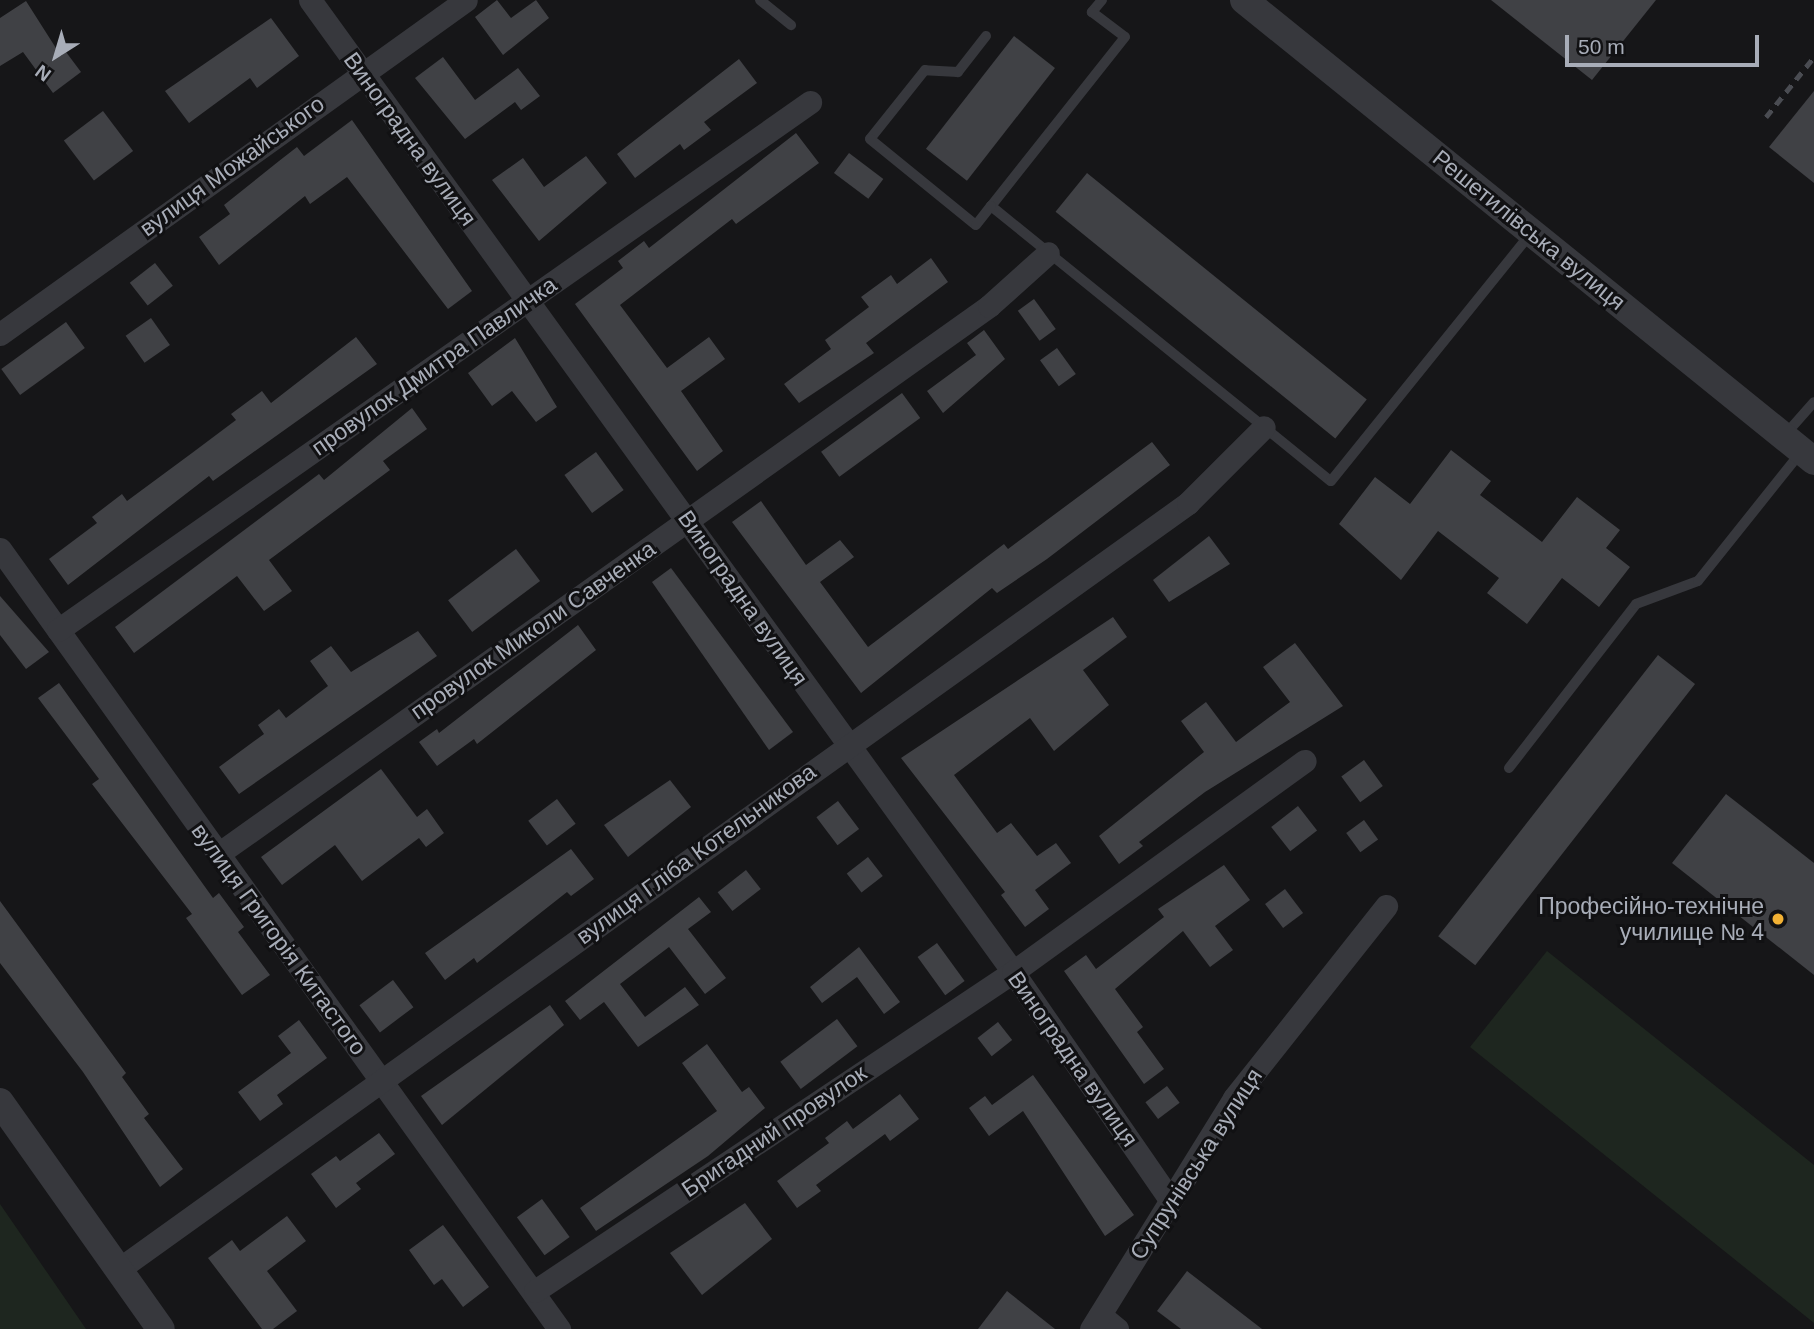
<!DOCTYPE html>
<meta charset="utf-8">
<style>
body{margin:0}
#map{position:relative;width:1814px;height:1329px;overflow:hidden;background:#161618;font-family:Arial,sans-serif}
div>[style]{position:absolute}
.green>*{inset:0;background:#1e261f}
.building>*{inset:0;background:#404145;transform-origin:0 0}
.service>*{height:10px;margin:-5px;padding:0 5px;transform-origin:5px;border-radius:5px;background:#37383d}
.minor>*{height:23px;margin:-11.5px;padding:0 11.5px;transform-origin:11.5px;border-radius:11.5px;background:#37383d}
.tertiary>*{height:28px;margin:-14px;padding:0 14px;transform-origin:14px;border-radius:14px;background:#37383d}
.rail>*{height:5px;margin-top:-2.5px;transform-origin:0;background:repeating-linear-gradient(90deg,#4a4c52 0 9px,transparent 0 16px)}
.dots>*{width:19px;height:19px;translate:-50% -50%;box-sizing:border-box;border:4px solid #111113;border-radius:50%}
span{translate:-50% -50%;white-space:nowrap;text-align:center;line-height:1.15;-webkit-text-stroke:6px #111113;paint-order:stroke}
.street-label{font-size:23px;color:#a8adb8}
.poi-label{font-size:23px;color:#a8adb8}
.right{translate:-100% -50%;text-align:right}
.north{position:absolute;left:21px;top:21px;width:70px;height:70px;-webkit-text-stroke:5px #111113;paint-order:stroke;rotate:217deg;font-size:19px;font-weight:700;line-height:28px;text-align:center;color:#a8adb8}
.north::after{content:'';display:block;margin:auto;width:24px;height:32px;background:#a8adb8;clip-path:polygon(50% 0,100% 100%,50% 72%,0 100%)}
.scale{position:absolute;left:1565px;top:35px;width:194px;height:32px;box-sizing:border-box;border:4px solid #a8adb8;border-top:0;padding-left:9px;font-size:21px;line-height:24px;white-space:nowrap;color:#a8adb8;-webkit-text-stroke:5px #111113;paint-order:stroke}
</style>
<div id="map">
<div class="green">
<i style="clip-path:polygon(1547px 951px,1814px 1165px,1814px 1323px,1470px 1047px)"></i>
<i style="clip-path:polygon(0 1204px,86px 1329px,0 1329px)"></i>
</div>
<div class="building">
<i style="clip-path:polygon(497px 0,511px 18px,536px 0,549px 18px,503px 55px,475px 17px)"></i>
<i style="clip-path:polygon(1491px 0,1656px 0,1592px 80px)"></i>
<i style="clip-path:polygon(26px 1px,61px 56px,66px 52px,81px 72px,53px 93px,23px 52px,0 66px,0 18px)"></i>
<i style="clip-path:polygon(271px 18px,299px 56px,257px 88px,250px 78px,189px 123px,165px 91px)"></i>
<i style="left:1014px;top:36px;width:52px;height:143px;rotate:38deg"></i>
<i style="clip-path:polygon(443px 57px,475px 100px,518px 68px,540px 96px,521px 110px,515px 102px,465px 139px,415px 78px)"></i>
<i style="clip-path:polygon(739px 59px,757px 83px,704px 122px,711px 130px,684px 150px,680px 144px,635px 178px,617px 154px)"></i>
<i style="clip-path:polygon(1814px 91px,1814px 183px,1769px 147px)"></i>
<i style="left:103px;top:111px;width:50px;height:49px;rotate:53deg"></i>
<i style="clip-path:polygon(352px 120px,472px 291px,448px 309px,347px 177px,310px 204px,305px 196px,219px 265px,199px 237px,230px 214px,224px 205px,279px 161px,297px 147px,304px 156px)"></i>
<i style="clip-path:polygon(796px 133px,819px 163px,736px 224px,732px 219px,620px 305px,667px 368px,709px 337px,725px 359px,681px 391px,723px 451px,697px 471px,575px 304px,623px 268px,618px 261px,644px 241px,649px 248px)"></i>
<i style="left:849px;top:153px;width:43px;height:25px;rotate:37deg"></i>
<i style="clip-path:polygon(586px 156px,607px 183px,539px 241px,492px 180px,523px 158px,544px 187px)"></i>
<i style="left:1087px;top:173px;width:360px;height:50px;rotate:39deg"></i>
<i style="clip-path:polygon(931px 258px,948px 282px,866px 343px,874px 353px,799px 403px,784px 384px,831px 349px,825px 340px,869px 307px,861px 297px,891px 275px,897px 284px)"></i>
<i style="left:155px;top:263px;width:29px;height:32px;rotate:52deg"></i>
<i style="left:1034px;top:299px;width:37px;height:20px;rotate:54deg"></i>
<i style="left:151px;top:318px;width:33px;height:31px;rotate:55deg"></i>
<i style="left:66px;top:322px;width:32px;height:80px;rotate:54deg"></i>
<i style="clip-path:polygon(984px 330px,1005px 359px,943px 413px,927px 391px,976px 355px,967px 343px)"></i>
<i style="clip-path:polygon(356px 337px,377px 364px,213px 481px,209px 476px,68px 585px,49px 559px,97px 523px,92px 517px,122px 494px,127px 501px,192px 453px,236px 420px,231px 414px,262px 391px,271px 403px)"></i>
<i style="clip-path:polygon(515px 338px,557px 407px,536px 422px,512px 391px,492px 406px,468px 373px)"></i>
<i style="left:1057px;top:348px;width:32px;height:21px;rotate:54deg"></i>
<i style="left:902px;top:393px;width:31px;height:100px;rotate:54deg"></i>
<i style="clip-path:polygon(412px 408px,427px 429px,383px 461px,390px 470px,269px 560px,292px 591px,264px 611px,237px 576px,134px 653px,115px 627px,319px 474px,324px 480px)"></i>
<i style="clip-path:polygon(1152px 442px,1170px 465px,1047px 559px,997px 593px,992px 588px,861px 693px,732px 522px,761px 501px,806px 565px,840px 540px,854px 557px,820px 582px,868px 647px,1004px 544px,1008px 549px)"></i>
<i style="clip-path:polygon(1451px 450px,1491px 481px,1480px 495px,1542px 542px,1577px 497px,1620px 530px,1606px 548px,1630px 567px,1599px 607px,1562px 578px,1527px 624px,1487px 593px,1499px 578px,1438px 531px,1401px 580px,1339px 524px,1375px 477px,1410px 504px)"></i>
<i style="left:596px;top:452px;width:47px;height:39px;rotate:54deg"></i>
<i style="clip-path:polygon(1209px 536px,1230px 564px,1169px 602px,1153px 580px)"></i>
<i style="left:516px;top:549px;width:40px;height:85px;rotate:53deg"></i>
<i style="clip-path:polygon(671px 568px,793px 732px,769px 750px,652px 582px)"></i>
<i style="clip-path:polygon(0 596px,49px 652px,26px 669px,0 635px)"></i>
<i style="clip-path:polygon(1113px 617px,1127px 637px,1083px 670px,1109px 705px,1054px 751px,1030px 718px,954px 775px,997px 833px,1011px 823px,1037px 856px,1056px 843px,1071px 863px,1035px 890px,1049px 909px,1025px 927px,1001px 895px,1005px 892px,901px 758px)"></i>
<i style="clip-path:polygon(578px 625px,596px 650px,477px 744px,474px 739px,437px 766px,419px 742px,437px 729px,439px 733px)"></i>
<i style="clip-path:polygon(418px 631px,437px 656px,239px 794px,219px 767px,264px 734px,258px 725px,279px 709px,286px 718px,328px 686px,310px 661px,331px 646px,351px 672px)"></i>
<i style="clip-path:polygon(1295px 643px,1343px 706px,1205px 792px,1139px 842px,1143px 846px,1119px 864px,1099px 836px,1204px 752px,1181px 721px,1206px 702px,1236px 742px,1290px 702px,1263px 667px)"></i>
<i style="left:1658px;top:655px;width:47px;height:357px;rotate:38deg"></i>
<i style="clip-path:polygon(59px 683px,213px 898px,219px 893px,244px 927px,238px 932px,270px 975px,242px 995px,186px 918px,192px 914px,92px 784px,99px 779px,38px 698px)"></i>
<i style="left:1364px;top:760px;width:32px;height:28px;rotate:54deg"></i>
<i style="clip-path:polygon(381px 769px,417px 817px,427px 809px,444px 833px,426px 847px,419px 838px,362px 881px,335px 845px,282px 885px,261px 857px)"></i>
<i style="clip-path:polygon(670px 780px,691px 807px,628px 857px,604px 825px)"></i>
<i style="clip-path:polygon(1726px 794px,1814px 863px,1814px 975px,1672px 863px)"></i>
<i style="left:557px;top:799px;width:31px;height:36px;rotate:53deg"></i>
<i style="left:838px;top:801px;width:35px;height:27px;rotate:53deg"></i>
<i style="left:1298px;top:806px;width:31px;height:34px;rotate:52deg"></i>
<i style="left:1364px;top:820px;width:24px;height:22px;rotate:54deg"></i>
<i style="clip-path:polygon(571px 849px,594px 879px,571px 896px,567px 892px,477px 963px,474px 958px,445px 980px,425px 953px)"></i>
<i style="left:868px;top:857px;width:24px;height:27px;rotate:52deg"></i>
<i style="clip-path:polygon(1224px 865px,1250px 900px,1215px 926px,1233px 950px,1210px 967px,1183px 931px,1115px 989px,1143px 1027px,1137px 1032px,1164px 1069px,1144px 1084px,1064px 971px,1086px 955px,1096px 969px,1164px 917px,1158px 909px)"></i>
<i style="left:746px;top:870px;width:24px;height:36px;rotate:52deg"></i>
<i style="left:1285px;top:889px;width:30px;height:25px;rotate:53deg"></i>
<i style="clip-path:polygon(699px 897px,711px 912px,688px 929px,726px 978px,705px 994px,669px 947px,620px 984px,645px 1017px,685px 987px,699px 1005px,638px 1047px,604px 1002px,580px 1020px,565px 1001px)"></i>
<i style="clip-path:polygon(0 901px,126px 1073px,122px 1077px,149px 1114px,144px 1118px,183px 1169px,160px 1187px,83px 1072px,0 963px)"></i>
<i style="left:937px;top:943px;width:47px;height:24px;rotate:54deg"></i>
<i style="clip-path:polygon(859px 947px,900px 1002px,884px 1014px,857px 977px,822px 1003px,810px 987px)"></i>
<i style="left:393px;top:980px;width:34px;height:42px;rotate:53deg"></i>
<i style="clip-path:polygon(550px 1005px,564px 1025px,442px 1125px,421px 1096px)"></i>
<i style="left:837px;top:1019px;width:34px;height:71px;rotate:53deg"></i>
<i style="clip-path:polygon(299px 1020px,327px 1058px,277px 1095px,283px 1104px,260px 1121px,238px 1092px,291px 1053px,278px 1036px)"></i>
<i style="left:998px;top:1022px;width:23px;height:26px;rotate:52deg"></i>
<i style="clip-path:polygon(707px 1044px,742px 1092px,749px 1087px,765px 1108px,708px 1156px,596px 1231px,580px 1208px,717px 1111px,682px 1063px)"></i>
<i style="clip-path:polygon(1033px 1075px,1134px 1215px,1105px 1236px,1023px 1111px,989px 1136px,969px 1108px,985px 1096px,992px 1105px)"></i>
<i style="left:1167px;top:1086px;width:21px;height:27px;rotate:53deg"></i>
<i style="clip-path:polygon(900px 1094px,919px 1119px,890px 1141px,885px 1134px,816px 1185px,821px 1191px,797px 1208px,777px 1181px,829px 1143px,825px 1138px,847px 1121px,853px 1129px)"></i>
<i style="clip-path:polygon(379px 1133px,395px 1154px,356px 1183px,361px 1189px,336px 1208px,311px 1174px,336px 1156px,340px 1161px)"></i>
<i style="left:542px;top:1199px;width:47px;height:31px;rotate:54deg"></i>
<i style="clip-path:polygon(745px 1203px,772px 1239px,702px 1295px,670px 1253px)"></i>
<i style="clip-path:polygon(287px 1216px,306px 1241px,267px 1271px,297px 1311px,273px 1329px,262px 1329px,208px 1258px,232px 1240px,240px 1251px)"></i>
<i style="clip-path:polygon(443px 1225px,489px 1287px,463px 1307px,442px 1279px,434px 1285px,409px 1250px)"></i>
<i style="clip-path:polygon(1187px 1271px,1262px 1329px,1181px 1329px,1157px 1311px)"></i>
<i style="clip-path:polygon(1007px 1291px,1055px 1329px,978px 1329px)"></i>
</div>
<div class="service">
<i style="left:760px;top:0;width:40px;rotate:39deg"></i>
<i style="left:1102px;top:0;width:16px;rotate:130deg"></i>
<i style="left:1092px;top:12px;width:41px;rotate:37.1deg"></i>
<i style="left:1125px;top:37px;width:216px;rotate:128.4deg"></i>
<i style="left:991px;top:206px;width:437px;rotate:39deg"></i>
<i style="left:1331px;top:481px;width:319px;rotate:-51.1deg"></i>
<i style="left:986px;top:36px;width:46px;rotate:127.9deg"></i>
<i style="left:958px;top:72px;width:33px;rotate:-177deg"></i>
<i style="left:925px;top:70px;width:88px;rotate:128.6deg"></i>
<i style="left:870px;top:139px;width:136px;rotate:39.1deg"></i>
<i style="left:976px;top:225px;width:24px;rotate:-52deg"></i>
<i style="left:1784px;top:436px;width:45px;rotate:-48.6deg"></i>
<i style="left:1509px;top:768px;width:207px;rotate:-52.2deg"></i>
<i style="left:1636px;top:604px;width:66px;rotate:-20.4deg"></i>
<i style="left:1698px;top:581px;width:164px;rotate:-51.4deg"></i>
</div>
<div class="minor">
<i style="left:310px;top:0;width:1200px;rotate:54.12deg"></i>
<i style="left:1013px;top:972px;width:277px;rotate:55.4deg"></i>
<i style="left:0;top:334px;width:573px;rotate:-35.63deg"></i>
<i style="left:0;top:549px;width:960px;rotate:54.37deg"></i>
<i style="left:58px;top:630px;width:919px;rotate:-35.07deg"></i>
<i style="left:218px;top:854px;width:946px;rotate:-35.4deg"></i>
<i style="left:989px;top:306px;width:79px;rotate:-41.9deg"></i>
<i style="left:119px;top:1269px;width:1315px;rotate:-35.62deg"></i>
<i style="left:1188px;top:503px;width:107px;rotate:-45deg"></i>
<i style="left:535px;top:1291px;width:575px;rotate:-33.72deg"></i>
<i style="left:1013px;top:972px;width:360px;rotate:-35.9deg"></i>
<i style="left:1100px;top:1315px;width:22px;rotate:39deg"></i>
<i style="left:1091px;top:1329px;width:272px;rotate:-58.2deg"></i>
<i style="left:1234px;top:1098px;width:245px;rotate:-51.6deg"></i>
</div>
<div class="tertiary">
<i style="left:1244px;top:0;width:733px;rotate:38.96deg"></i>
<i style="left:0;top:1102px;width:278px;rotate:54.7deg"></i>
</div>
<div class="rail">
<i style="left:1766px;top:117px;width:77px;rotate:-51.3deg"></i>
</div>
<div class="dots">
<i style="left:1778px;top:919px;background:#f2b134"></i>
</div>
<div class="street-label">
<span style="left:410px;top:139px;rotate:54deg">Виноградна вулиця</span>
<span style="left:232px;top:166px;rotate:-36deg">вулиця Можайського</span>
<span style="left:1529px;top:230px;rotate:39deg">Решетилівська вулиця</span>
<span style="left:434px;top:366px;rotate:-35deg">провулок Дмитра Павличка</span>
<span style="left:743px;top:598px;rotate:55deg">Виноградна вулиця</span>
<span style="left:533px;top:630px;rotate:-35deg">провулок Миколи Савченка</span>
<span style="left:696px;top:854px;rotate:-36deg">вулиця Гліба Котельникова</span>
<span style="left:279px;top:939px;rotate:54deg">вулиця Григорія Китастого</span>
<span style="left:1073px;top:1059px;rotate:55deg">Виноградна вулиця</span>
<span style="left:774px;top:1131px;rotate:-34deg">Бригадний провулок</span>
<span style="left:1196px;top:1164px;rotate:-57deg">Супрунівська вулиця</span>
</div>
<div class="poi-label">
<span class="right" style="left:1764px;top:919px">Професійно-технічне<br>училище № 4</span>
</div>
<div class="north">N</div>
<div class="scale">50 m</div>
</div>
